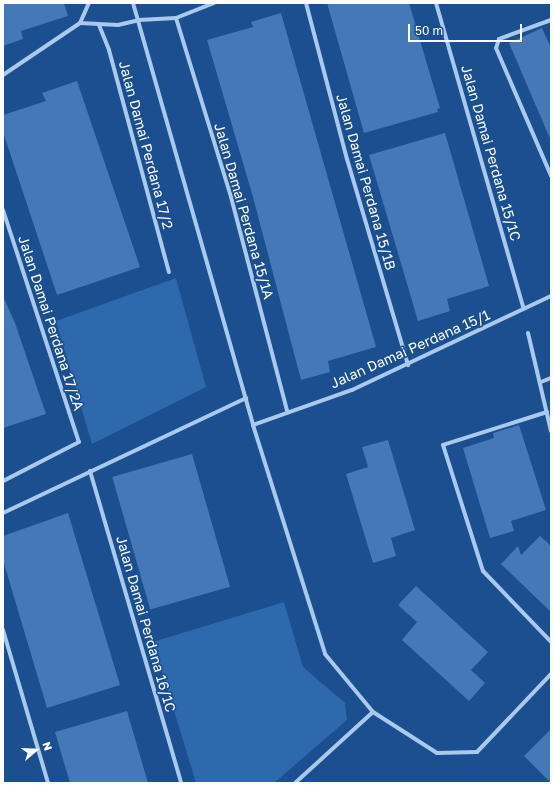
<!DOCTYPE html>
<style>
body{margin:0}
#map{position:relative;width:554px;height:786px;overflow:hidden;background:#1b4f8f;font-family:"Golos Text",sans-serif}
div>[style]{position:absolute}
.green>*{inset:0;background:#2e69ad}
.building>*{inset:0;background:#4478b7;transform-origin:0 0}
.street>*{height:4px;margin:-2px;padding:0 2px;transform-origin:2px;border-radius:2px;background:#a9c9ee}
span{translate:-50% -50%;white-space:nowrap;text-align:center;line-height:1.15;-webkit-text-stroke:3px #1b4f8f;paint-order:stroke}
.street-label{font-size:14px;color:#fff}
.frame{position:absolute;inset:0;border:4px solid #fff;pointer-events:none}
.north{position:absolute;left:16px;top:730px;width:40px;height:40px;-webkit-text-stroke:3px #1b4f8f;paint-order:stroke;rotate:71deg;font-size:11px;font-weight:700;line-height:16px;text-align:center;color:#fff}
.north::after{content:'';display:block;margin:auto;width:14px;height:18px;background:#fff;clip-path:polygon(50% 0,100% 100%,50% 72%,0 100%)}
.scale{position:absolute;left:408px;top:24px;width:114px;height:18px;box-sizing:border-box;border:2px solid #fff;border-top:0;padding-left:5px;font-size:12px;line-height:14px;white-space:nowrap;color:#fff;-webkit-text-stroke:3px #1b4f8f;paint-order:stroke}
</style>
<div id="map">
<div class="green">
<i style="clip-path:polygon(176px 278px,206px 387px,92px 444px,56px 321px)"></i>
<i style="clip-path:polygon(284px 602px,303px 667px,345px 703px,347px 720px,274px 783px,196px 783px,153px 642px)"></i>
</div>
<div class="building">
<i style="clip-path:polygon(3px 3px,64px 3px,68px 16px,21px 31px,23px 39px,3px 46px)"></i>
<i style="clip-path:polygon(327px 3px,409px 3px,440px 108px,437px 109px,438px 112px,364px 133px)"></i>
<i style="clip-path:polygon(281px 13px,376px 347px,328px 361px,330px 372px,301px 380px,253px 197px,207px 40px,253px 27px,251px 22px)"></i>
<i style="clip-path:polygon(542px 28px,551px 48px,551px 141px,509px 43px)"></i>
<i style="clip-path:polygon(77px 81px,140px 267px,57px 295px,3px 132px,3px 115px,46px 101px,42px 93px)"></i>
<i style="clip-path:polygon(445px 133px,489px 286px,447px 299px,450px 311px,418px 321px,369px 155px)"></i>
<i style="clip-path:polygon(3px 296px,15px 323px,46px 414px,3px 428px)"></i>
<i style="clip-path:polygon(519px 425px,546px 510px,511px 521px,514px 531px,490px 538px,463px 448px,494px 438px,493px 433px)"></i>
<i style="clip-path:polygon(388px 440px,415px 530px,391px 538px,396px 556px,373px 563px,346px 474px,368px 467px,362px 447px)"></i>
<i style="left:192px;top:454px;width:138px;height:83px;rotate:74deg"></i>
<i style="clip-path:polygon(68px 513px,120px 685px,47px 708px,3px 560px,3px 536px)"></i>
<i style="clip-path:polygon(540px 536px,551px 546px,551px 612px,501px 564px,518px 546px,521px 555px)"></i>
<i style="clip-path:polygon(416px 586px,488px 652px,471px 670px,485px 683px,469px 701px,402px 640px,417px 622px,398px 605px)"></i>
<i style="clip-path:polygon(127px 711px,148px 783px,70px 783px,55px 732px)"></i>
<i style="clip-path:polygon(551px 729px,551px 783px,524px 756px)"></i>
</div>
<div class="street">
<i style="left:133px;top:3px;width:439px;rotate:74.1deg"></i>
<i style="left:253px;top:425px;width:240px;rotate:72.5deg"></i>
<i style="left:325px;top:654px;width:75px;rotate:50.4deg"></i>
<i style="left:373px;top:712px;width:76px;rotate:32.6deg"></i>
<i style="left:437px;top:753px;width:40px;rotate:-1.4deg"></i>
<i style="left:477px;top:752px;width:108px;rotate:-46.5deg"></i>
<i style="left:306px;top:3px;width:161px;rotate:75.3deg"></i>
<i style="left:347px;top:159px;width:215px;rotate:73.5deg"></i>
<i style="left:436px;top:3px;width:318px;rotate:74deg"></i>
<i style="left:176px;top:18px;width:187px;rotate:72.9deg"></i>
<i style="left:231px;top:197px;width:221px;rotate:75.3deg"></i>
<i style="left:551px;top:20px;width:55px;rotate:159.9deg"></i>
<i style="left:499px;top:39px;width:9px;rotate:108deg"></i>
<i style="left:496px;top:48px;width:139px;rotate:66.7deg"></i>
<i style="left:80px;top:23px;width:38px;rotate:3deg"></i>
<i style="left:118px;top:25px;width:22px;rotate:-13deg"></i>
<i style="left:139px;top:20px;width:37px;rotate:-3deg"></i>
<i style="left:176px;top:18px;width:41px;rotate:-21.5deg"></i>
<i style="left:99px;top:25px;width:27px;rotate:68deg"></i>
<i style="left:109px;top:50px;width:230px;rotate:74.9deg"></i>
<i style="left:3px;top:75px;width:93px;rotate:-34deg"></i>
<i style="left:80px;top:23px;width:22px;rotate:-66deg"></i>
<i style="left:3px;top:210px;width:244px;rotate:71.9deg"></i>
<i style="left:79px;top:442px;width:85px;rotate:152.8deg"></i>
<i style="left:528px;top:333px;width:101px;rotate:76.8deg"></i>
<i style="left:541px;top:382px;width:11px;rotate:-22deg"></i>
<i style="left:547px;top:412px;width:109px;rotate:162.4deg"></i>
<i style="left:443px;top:445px;width:132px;rotate:72.4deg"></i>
<i style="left:483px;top:571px;width:98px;rotate:46.2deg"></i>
<i style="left:253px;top:425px;width:105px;rotate:-19.5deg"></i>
<i style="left:352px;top:390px;width:220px;rotate:-25.3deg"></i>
<i style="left:90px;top:471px;width:325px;rotate:73.7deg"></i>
<i style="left:3px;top:513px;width:269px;rotate:-25.3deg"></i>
<i style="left:3px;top:630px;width:159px;rotate:73.6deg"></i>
<i style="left:295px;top:783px;width:105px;rotate:-42.3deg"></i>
</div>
<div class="street-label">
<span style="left:146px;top:145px;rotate:75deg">Jalan Damai Perdana 17/2</span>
<span style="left:491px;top:153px;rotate:74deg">Jalan Damai Perdana 15/1C</span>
<span style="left:366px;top:182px;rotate:74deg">Jalan Damai Perdana 15/1B</span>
<span style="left:244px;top:211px;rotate:74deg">Jalan Damai Perdana 15/1A</span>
<span style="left:51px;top:323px;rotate:72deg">Jalan Damai Perdana 17/2A</span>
<span style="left:410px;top:349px;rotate:-24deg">Jalan Damai Perdana 15/1</span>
<span style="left:146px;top:624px;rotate:74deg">Jalan Damai Perdana 16/1C</span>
</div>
<div class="frame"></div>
<div class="north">N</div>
<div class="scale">50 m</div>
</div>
